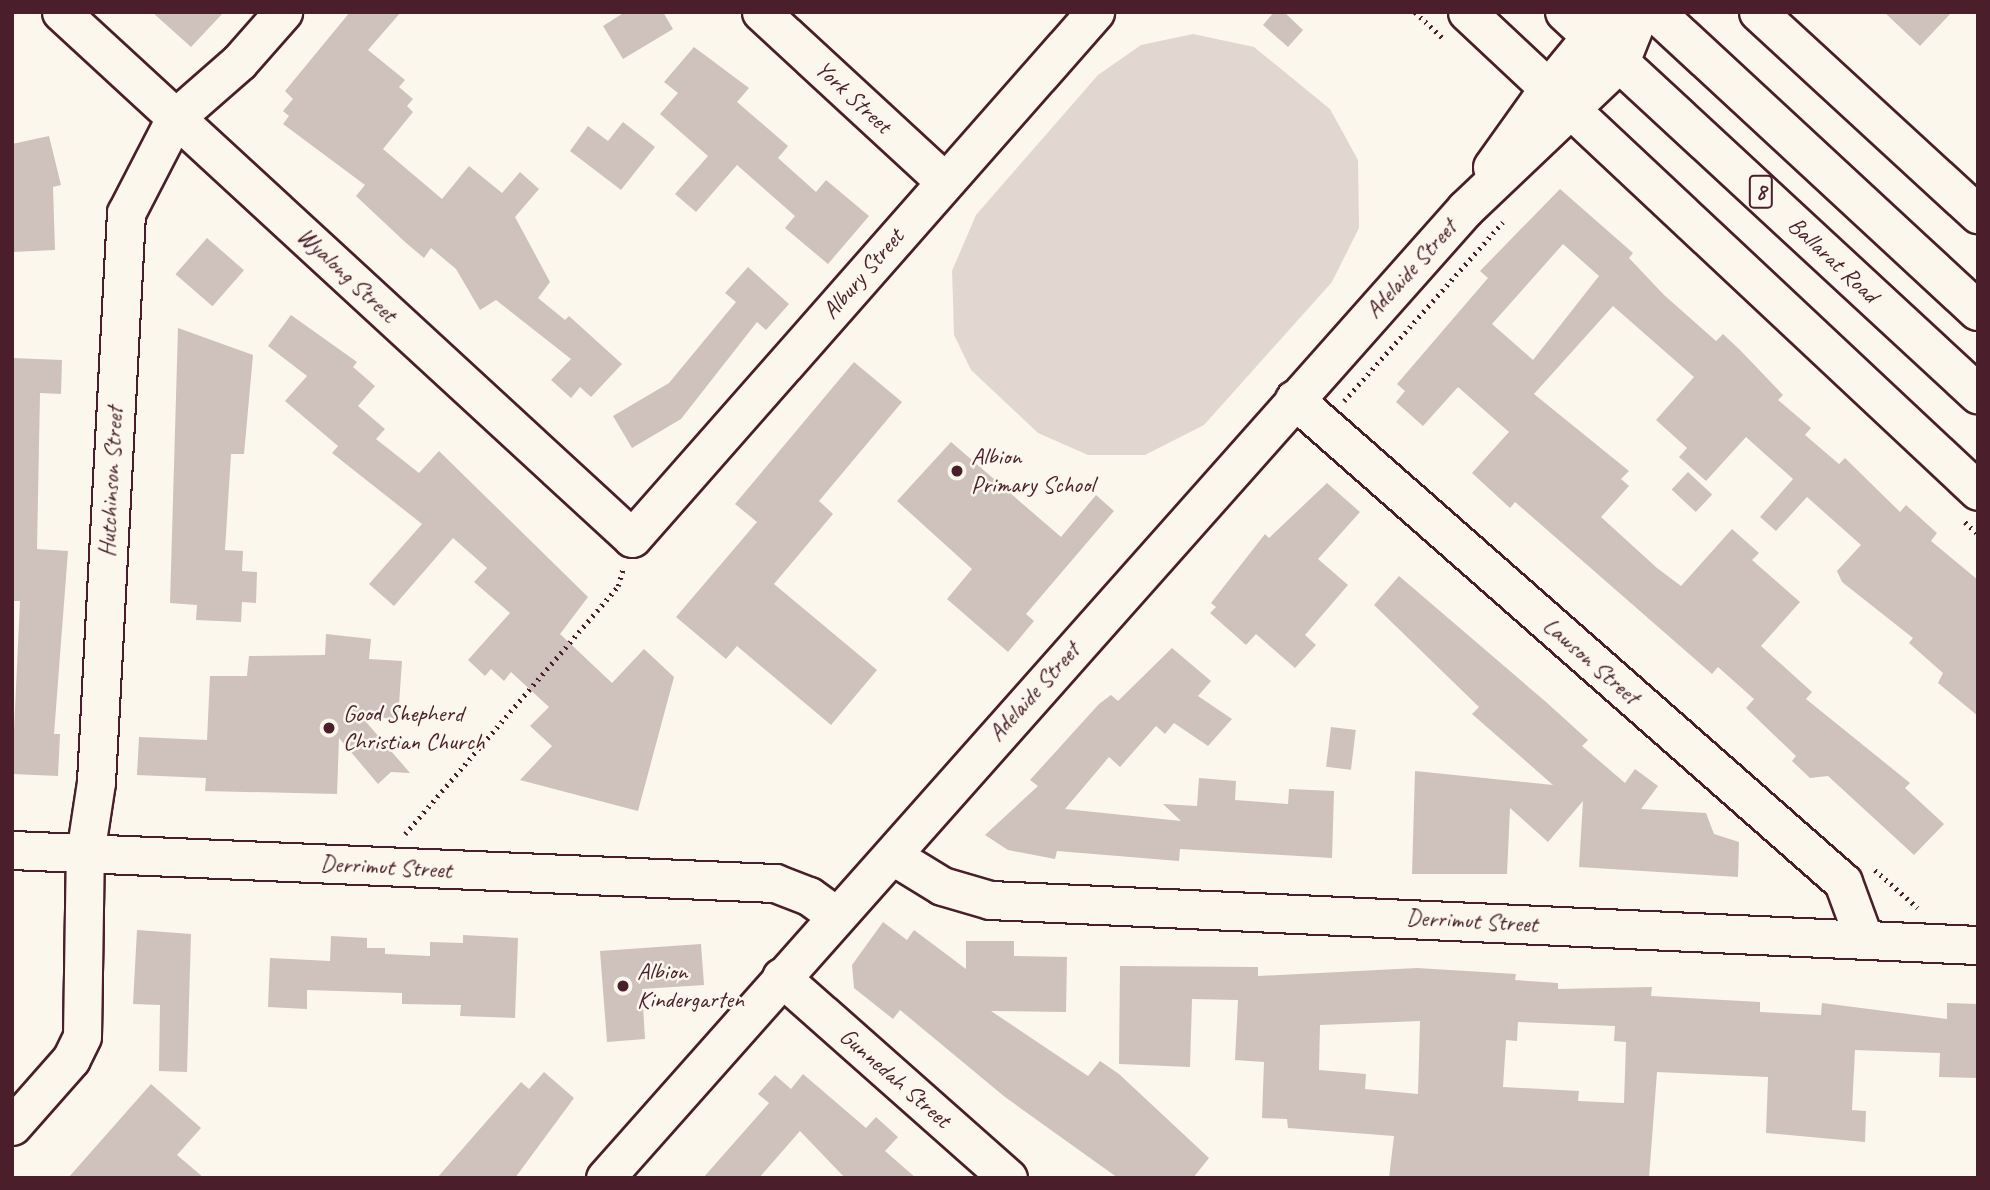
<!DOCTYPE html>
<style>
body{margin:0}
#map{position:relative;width:1990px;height:1190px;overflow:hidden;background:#fbf7ec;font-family:Caveat,sans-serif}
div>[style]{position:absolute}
.green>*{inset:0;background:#e2d7d0}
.building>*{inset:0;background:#cfc2bc;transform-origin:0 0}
.path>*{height:4.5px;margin-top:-2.25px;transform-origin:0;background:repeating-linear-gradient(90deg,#4a1f2b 0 2px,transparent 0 7px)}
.roads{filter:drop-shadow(2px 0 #4a1f2b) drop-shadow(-2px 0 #4a1f2b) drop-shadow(0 2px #4a1f2b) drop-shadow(0 -2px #4a1f2b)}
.minor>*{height:37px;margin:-18.5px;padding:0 18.5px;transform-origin:18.5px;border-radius:18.5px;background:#fbf7ec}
.highway>*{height:38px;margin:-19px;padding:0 19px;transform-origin:19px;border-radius:19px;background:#fbf7ec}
.dots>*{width:19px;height:19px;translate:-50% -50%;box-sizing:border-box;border:4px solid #fbf7ec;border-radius:50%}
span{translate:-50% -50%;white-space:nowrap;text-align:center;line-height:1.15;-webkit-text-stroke:5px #fbf7ec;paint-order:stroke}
.shield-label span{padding:2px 5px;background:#fbf7ec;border:2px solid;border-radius:5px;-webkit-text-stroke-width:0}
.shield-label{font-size:23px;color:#4a1f2b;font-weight:700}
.street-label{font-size:24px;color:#4a1f2b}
.poi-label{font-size:24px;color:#4a1f2b}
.left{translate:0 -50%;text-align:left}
.frame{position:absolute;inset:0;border:14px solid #4a1f2b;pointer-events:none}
</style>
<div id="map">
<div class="green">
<i style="clip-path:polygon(1193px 34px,1254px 47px,1330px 109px,1358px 160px,1359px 228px,1332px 282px,1204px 425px,1145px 455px,1088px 455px,1038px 433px,971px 370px,954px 335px,952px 271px,976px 215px,1098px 75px,1141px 45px)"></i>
</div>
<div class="building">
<i style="clip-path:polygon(152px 12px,224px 12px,191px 47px)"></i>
<i style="clip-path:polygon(350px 12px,401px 12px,368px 50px,405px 80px,399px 87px,413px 99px,407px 106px,413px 112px,383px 149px,442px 199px,469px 166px,502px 193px,520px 172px,539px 189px,515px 217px,550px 282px,538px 298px,565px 320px,569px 316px,622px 364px,591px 397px,580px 387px,571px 398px,551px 380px,571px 359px,496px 300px,480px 310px,456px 269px,431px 248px,424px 258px,405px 242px,356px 196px,365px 185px,283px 124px,289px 116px,283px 111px,293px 99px,285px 91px)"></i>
<i style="clip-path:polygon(625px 12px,663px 12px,673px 29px,623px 59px,603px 26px)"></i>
<i style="clip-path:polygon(1274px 12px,1284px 12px,1303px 30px,1288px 47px,1263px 25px)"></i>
<i style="clip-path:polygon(1884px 12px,1952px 12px,1920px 46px)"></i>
<i style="clip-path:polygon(694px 47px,749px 88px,737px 102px,788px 146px,778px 158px,816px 192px,826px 180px,869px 216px,828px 264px,785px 228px,795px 216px,737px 165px,696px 212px,675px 194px,708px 156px,660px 114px,678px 93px,664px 82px)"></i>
<i style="clip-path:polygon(623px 122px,655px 147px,621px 190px,570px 151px,588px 126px,608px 141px)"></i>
<i style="clip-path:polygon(49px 136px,61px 185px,53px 187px,55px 250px,12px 252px,12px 144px)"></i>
<i style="clip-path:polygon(evenodd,1560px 189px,1633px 253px,1629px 258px,1664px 295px,1716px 341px,1723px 334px,1740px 350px,1783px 395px,1778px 400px,1811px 428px,1805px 435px,1839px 464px,1845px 458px,1900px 512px,1906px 505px,1937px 533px,1931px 541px,1978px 580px,1978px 716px,1938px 683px,1943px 673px,1909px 643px,1913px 638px,1842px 582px,1837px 571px,1861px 545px,1807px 497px,1776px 531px,1760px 517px,1793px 479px,1746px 437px,1706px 481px,1679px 457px,1687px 448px,1656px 420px,1694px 377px,1613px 306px,1534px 394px,1629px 471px,1621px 479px,1629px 486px,1601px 517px,1657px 568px,1681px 586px,1732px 529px,1759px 553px,1752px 560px,1800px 602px,1761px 646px,1812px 692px,1806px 699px,1910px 783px,1905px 788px,1944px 824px,1914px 855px,1828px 776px,1810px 778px,1792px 761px,1796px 756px,1746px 708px,1754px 699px,1718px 667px,1712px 674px,1515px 502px,1510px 508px,1472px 473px,1509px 432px,1458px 387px,1423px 426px,1396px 402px,1405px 391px,1397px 384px,1488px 278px,1480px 271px,1560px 189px,1563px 244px,1599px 276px,1533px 360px,1492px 324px,1563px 244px)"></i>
<i style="left:207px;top:238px;width:49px;height:48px;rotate:41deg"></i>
<i style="clip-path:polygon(748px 267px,789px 304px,766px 330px,757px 322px,681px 419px,632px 448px,613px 416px,669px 383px,736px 302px,725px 293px)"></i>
<i style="clip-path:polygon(291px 315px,357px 362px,353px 367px,375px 386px,358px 406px,385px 429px,376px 439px,419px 473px,439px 451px,588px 597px,560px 634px,612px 683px,644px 649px,674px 677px,638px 811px,520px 780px,552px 746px,530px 726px,549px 707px,511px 672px,504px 681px,491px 669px,485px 676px,468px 660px,510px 613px,474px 582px,487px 568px,453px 538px,394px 606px,369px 584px,422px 524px,332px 453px,338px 446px,285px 401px,307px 376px,268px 346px)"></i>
<i style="clip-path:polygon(178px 328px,253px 355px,244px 454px,231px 454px,225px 550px,243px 551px,242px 571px,257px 572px,256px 603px,242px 602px,241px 622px,196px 620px,197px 605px,170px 603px)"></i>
<i style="clip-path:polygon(12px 358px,62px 360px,61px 394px,40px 393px,37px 549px,68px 551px,54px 734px,60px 734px,58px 776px,12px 774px,20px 601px,12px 601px)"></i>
<i style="clip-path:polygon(854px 362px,902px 402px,819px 501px,833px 514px,774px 584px,877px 670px,831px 725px,737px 646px,726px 659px,676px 617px,757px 522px,735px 504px)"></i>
<i style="clip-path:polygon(951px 442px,1061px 537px,1096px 495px,1114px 511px,1026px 614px,1034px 621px,1008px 652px,947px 599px,972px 569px,897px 501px)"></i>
<i style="left:1688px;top:472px;width:33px;height:24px;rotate:43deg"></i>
<i style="clip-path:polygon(1327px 483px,1360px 512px,1318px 559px,1348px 585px,1305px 635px,1316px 645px,1295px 668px,1256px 634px,1246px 645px,1210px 613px,1216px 607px,1211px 603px,1265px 534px,1269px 538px)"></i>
<i style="clip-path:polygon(1399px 576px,1546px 702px,1588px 740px,1582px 746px,1625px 783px,1635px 769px,1658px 786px,1641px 809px,1706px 813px,1714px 834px,1739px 842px,1738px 877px,1579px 867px,1583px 801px,1548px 842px,1510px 808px,1507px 874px,1412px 874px,1415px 771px,1553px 785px,1472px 714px,1479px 707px,1374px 605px)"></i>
<i style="clip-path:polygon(326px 634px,371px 639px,369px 659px,402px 661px,398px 719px,361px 716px,410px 773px,391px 772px,378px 784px,339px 738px,337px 794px,205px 791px,206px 778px,137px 775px,139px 737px,207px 740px,210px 676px,247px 676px,249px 656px,325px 655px)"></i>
<i style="clip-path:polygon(1172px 648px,1211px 681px,1198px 696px,1232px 719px,1208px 746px,1174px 723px,1165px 734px,1156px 726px,1120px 767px,1109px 757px,1065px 809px,1181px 821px,1163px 804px,1197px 806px,1199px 778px,1236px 781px,1235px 800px,1288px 804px,1289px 789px,1334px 791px,1332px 858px,1180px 849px,1179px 861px,1057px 851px,1055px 859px,1008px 850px,985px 835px,1038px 786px,1030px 780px,1099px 704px,1111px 695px,1118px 701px)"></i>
<i style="left:1331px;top:727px;width:25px;height:40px;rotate:7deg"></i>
<i style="clip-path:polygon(883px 922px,907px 940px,914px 930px,966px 969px,966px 941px,1014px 941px,1014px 956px,1067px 957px,1066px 1012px,991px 1011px,1088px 1076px,1100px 1061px,1119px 1074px,1209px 1158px,1193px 1178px,1118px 1178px,1005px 1097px,900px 1010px,893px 1019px,854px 988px,852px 965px)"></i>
<i style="clip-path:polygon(137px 930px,191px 934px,187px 1072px,159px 1071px,160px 1005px,133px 1004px)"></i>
<i style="clip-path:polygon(463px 935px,518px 938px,515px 1018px,460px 1016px,461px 1005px,402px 1004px,402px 993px,307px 990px,307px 1009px,268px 1007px,270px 958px,330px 961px,331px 936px,367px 938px,367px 948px,385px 948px,385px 954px,430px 956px,430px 942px,463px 943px)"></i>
<i style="clip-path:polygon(701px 944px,704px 985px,642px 989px,645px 1039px,607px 1042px,600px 951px)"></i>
<i style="clip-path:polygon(evenodd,1120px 966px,1258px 967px,1258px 976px,1417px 968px,1516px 974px,1515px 980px,1558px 983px,1558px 989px,1652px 987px,1651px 996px,1760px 1002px,1760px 1012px,1821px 1015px,1822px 1003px,1947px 1019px,1947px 1003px,1978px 1004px,1978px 1078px,1939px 1077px,1940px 1053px,1855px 1050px,1852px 1110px,1866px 1111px,1865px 1142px,1766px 1133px,1768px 1077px,1657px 1072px,1649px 1178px,1389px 1178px,1394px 1136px,1288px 1128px,1287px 1119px,1262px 1118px,1264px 1062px,1235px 1060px,1238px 1000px,1192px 999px,1190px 1067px,1119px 1064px,1120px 966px,1420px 1021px,1418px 1094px,1365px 1089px,1366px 1074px,1319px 1070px,1320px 1025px,1420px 1021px,1120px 966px,1518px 1022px,1615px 1026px,1614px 1041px,1626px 1042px,1624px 1103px,1578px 1101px,1579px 1091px,1503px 1087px,1506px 1040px,1517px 1041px,1518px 1022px)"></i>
<i style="clip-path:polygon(544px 1072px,574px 1098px,515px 1178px,437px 1178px,521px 1082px,529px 1089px)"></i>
<i style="clip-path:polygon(803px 1074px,866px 1128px,876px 1117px,898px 1137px,885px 1151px,916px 1178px,845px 1178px,800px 1131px,759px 1178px,703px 1178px,769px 1103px,758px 1094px,775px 1075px,791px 1089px)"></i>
<i style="clip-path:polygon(151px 1084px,201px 1128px,177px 1155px,204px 1178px,68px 1178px)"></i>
</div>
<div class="path">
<i style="left:1415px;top:12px;width:38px;rotate:43deg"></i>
<i style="left:1344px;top:401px;width:239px;rotate:-48.4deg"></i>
<i style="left:1965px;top:522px;width:18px;rotate:43deg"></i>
<i style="left:405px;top:834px;width:327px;rotate:-49.3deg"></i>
<i style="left:618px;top:586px;width:18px;rotate:-74deg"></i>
<i style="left:1875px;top:870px;width:57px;rotate:41.5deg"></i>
</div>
<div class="roads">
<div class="minor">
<i style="left:61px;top:12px;width:776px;rotate:42.65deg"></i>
<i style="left:632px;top:538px;width:701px;rotate:-48.64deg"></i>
<i style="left:761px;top:12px;width:249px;rotate:42.7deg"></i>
<i style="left:1467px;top:12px;width:700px;rotate:43.15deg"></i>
<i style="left:1758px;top:12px;width:299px;rotate:42.6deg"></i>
<i style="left:1492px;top:167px;width:98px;rotate:-54.5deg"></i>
<i style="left:1549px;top:87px;width:66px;rotate:-50.5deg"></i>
<i style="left:1591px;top:36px;width:30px;rotate:-33deg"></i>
<i style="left:1294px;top:399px;width:731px;rotate:41.34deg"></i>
<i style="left:1843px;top:882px;width:61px;rotate:69.8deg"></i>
<i style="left:12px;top:850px;width:764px;rotate:2.48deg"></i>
<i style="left:775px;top:883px;width:36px;rotate:21deg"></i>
<i style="left:809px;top:896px;width:34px;rotate:36deg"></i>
<i style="left:893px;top:856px;width:57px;rotate:31.5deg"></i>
<i style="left:942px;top:886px;width:50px;rotate:16.3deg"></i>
<i style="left:990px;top:900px;width:989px;rotate:2.61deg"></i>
<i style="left:781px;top:977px;width:303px;rotate:41.5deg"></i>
<i style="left:12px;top:1126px;width:89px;rotate:-48.6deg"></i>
<i style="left:71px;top:1059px;width:25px;rotate:-64deg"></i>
<i style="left:82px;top:1036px;width:182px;rotate:-89.1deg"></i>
<i style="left:85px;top:854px;width:73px;rotate:-81.3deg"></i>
<i style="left:96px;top:782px;width:570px;rotate:-86.98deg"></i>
<i style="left:126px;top:213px;width:107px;rotate:-62.7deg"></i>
<i style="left:175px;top:118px;width:85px;rotate:-41.2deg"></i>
<i style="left:239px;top:62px;width:67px;rotate:-48.7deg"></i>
<i style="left:605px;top:1178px;width:1296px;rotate:-48.41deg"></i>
<i style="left:1465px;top:209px;width:214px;rotate:-43.5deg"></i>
<i style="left:1620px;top:62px;width:54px;rotate:-68.2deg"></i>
</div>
<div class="highway">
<i style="left:1565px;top:12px;width:563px;rotate:42.77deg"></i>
<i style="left:1655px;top:12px;width:440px;rotate:42.8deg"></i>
</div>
</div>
<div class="dots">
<i style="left:957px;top:471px;background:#4a1f2b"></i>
<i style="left:329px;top:728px;background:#4a1f2b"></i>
<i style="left:623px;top:986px;background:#4a1f2b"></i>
</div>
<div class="shield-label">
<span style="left:1761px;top:192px">8</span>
</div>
<div class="street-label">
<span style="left:853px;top:97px;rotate:43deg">York Street</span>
<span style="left:1833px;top:260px;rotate:43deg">Ballarat Road</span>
<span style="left:1411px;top:269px;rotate:-48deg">Adelaide Street</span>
<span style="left:863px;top:274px;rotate:-49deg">Albury Street</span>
<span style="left:347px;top:275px;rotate:43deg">Wyalong Street</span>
<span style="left:111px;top:482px;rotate:-87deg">Hutchinson Street</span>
<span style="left:1591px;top:661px;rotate:41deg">Lawson Street</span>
<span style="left:1034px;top:692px;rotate:-48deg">Adelaide Street</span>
<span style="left:386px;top:867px;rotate:3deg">Derrimut Street</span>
<span style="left:1472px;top:921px;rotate:3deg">Derrimut Street</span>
<span style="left:895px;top:1078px;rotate:41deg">Gunnedah Street</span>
</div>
<div class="poi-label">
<span class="left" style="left:971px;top:471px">Albion<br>Primary School</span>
<span class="left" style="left:343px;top:728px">Good Shepherd<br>Christian Church</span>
<span class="left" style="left:637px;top:986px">Albion<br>Kindergarten</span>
</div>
<div class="frame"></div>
</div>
